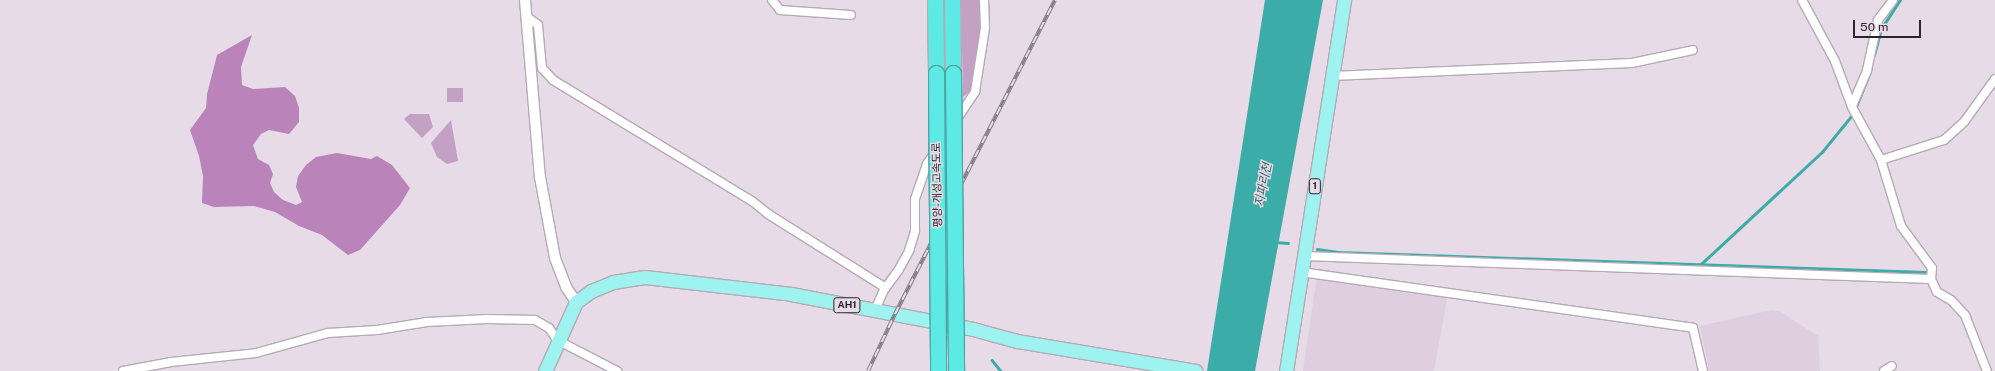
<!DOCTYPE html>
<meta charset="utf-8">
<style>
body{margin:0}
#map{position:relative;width:1995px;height:371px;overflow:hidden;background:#e6dbe6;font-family:"Public Sans","Noto Sans KR",sans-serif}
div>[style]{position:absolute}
.built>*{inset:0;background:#dfcedf}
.green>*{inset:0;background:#c3a1c4;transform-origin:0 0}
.forest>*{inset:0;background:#ba84bb}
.water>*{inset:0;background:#3caca8}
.stream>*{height:2.5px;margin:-1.25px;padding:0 1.25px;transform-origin:1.25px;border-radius:1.25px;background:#3caca8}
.roads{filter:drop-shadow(1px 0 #b5aab5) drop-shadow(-1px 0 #b5aab5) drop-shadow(0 1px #b5aab5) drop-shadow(0 -1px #b5aab5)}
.minor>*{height:8px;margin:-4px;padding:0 4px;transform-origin:4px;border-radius:4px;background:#fff}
.tertiary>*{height:10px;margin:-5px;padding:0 5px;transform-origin:5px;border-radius:5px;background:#fff}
.primary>*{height:13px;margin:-6.5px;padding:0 6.5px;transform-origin:6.5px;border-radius:6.5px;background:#9ef2ef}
.motorway>*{height:15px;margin:-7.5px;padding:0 7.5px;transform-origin:7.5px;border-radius:7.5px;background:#5deae4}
.rail>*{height:4px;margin-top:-2px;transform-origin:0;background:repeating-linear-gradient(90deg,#e6dbe6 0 8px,#847c84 0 16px);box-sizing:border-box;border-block:1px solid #847c84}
.bridges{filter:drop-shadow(1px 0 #4ba5a3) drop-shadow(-1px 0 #4ba5a3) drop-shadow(0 1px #4ba5a3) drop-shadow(0 -1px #4ba5a3)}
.motorway-bridge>*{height:15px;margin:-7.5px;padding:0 7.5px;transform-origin:7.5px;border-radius:7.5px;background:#5deae4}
span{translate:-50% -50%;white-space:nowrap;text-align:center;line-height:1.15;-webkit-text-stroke:3px #e6dbe6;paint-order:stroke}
.shield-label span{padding:1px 3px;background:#e6dbe6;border:1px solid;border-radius:3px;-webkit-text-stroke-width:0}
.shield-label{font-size:10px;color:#2a262a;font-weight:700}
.street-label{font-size:11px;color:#2a262a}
.water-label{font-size:12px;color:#2e5d5b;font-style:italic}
.scale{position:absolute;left:1853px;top:20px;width:68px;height:18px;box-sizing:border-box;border:2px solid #2a262a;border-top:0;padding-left:5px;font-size:12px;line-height:14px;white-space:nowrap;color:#2a262a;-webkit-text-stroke:3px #e6dbe6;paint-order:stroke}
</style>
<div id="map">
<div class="built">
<i style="clip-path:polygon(1318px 269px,1449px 288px,1434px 371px,1303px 371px)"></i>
<i style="clip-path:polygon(1772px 310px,1779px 311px,1818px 336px,1820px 371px,1709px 371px,1700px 326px)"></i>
</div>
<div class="green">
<i style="clip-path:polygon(961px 0,980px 0,983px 21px,972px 90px,963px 97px)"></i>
<i style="left:447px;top:88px;width:16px;height:14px"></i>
<i style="clip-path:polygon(410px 114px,429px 114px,433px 127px,422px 138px,404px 119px)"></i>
<i style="clip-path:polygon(451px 120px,458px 161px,447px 164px,437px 157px,431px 143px)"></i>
</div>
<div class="forest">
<i style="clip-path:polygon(252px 35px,241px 67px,242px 85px,253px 89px,285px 87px,295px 96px,299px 108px,299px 122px,289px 134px,269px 130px,261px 134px,253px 145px,258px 159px,269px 165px,273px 174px,270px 183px,274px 192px,283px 200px,296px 205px,302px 202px,296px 187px,298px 176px,306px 165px,316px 157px,337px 153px,371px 159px,377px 156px,392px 165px,410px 188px,400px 205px,360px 250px,348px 255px,322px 235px,299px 226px,275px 212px,254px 206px,214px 207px,202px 203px,203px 176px,199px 156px,190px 130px,206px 108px,207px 94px,217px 55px)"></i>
</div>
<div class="water">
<i style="clip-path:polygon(1265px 0,1323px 0,1255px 371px,1207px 371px)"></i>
</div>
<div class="stream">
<i style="left:1874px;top:55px;width:27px;rotate:-75deg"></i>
<i style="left:1881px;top:29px;width:35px;rotate:-57deg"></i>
<i style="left:1855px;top:109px;width:35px;rotate:-68deg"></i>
<i style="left:1275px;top:242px;width:13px;rotate:4deg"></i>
<i style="left:1317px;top:249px;width:21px;rotate:8deg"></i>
<i style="left:1338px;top:252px;width:588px;rotate:1.95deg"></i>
<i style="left:1701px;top:264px;width:165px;rotate:-42.8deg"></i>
<i style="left:1822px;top:152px;width:49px;rotate:-50.8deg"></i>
<i style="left:992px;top:360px;width:14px;rotate:51deg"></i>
</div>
<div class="roads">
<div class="minor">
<i style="left:772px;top:0;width:13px;rotate:51deg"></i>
<i style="left:780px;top:10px;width:71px;rotate:4deg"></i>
<i style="left:1802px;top:0;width:69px;rotate:61.6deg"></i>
<i style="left:1835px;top:61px;width:49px;rotate:69.7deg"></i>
<i style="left:1852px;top:107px;width:60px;rotate:61.3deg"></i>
<i style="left:1881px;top:160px;width:69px;rotate:73.1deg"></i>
<i style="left:1901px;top:226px;width:52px;rotate:53.6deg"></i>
<i style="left:1932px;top:268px;width:11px;rotate:95deg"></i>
<i style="left:1931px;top:279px;width:14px;rotate:65deg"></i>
<i style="left:1937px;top:292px;width:16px;rotate:30deg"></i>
<i style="left:1951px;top:300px;width:21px;rotate:47deg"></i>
<i style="left:1965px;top:315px;width:60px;rotate:68.6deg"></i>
<i style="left:526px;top:16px;width:15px;rotate:37deg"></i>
<i style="left:538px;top:25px;width:43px;rotate:84.7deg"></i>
<i style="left:542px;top:68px;width:16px;rotate:47deg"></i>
<i style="left:553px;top:80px;width:233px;rotate:31.3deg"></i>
<i style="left:752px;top:201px;width:21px;rotate:39deg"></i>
<i style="left:768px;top:214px;width:139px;rotate:32.1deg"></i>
<i style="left:1332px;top:76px;width:300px;rotate:-2.5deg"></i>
<i style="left:1632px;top:63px;width:62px;rotate:-12deg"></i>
<i style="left:1852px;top:106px;width:39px;rotate:-67deg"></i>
<i style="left:1867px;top:70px;width:51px;rotate:-77.6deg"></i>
<i style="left:1878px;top:20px;width:25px;rotate:-53deg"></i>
<i style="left:1881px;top:160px;width:66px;rotate:-17.6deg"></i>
<i style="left:1944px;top:140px;width:27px;rotate:-42deg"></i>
<i style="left:1964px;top:122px;width:53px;rotate:-54.2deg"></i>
<i style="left:1304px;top:256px;width:627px;rotate:2.1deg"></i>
<i style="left:1301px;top:272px;width:396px;rotate:8.1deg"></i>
<i style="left:1693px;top:328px;width:44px;rotate:76.9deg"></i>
<i style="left:875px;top:310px;width:22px;rotate:-66deg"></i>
<i style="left:884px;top:290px;width:24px;rotate:-54deg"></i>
<i style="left:898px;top:271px;width:23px;rotate:-61deg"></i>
<i style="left:909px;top:251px;width:21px;rotate:-73deg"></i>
<i style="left:915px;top:231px;width:32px;rotate:-90deg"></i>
<i style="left:915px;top:199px;width:37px;rotate:-71deg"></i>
<i style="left:927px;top:164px;width:87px;rotate:-56.3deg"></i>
<i style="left:975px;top:92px;width:65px;rotate:-81.1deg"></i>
<i style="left:985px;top:28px;width:28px;rotate:-92deg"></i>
<i style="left:123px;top:371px;width:49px;rotate:-10.6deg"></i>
<i style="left:171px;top:362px;width:85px;rotate:-6deg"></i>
<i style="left:256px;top:353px;width:75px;rotate:-15.5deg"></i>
<i style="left:328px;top:333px;width:49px;rotate:-3.5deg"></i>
<i style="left:377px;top:330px;width:51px;rotate:-9.1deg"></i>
<i style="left:427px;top:322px;width:60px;rotate:-2.9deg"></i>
<i style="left:487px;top:319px;width:48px;rotate:1.2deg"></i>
<i style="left:535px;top:320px;width:16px;rotate:30deg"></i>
<i style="left:549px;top:328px;width:14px;rotate:56deg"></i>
<i style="left:557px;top:340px;width:68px;rotate:27.3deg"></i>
<i style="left:1884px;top:371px;width:9px;rotate:-32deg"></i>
</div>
<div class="tertiary">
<i style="left:525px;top:0;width:178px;rotate:85.2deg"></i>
<i style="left:540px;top:177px;width:82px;rotate:79.5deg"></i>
<i style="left:555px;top:258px;width:31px;rotate:69deg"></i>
<i style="left:566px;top:287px;width:18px;rotate:56deg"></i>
</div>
<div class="primary">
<i style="left:545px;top:371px;width:76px;rotate:-65.8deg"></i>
<i style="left:576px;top:302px;width:19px;rotate:-36deg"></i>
<i style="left:591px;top:291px;width:24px;rotate:-22deg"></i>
<i style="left:613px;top:282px;width:32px;rotate:-9deg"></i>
<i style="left:645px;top:277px;width:147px;rotate:6.6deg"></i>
<i style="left:791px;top:294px;width:185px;rotate:10.9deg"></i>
<i style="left:973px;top:329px;width:46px;rotate:15.3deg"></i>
<i style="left:1017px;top:341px;width:181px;rotate:9.5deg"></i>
<i style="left:1286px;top:371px;width:376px;rotate:-81.1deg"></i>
</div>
<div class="motorway">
<i style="left:935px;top:0;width:73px;rotate:89.2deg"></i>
<i style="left:952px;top:0;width:73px;rotate:89.2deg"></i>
</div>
</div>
<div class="rail">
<i style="left:868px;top:371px;width:63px;rotate:-64.7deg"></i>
<i style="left:895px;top:314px;width:352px;rotate:-63deg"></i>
</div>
<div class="bridges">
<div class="motorway-bridge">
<i style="left:936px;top:73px;width:298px;rotate:89.6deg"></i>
<i style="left:953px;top:73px;width:298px;rotate:89.4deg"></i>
</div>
</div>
<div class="shield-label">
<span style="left:1315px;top:186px">1</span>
<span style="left:847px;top:305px">AH1</span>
</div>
<div class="street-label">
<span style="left:937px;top:185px;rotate:-91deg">평양-개성고속도로</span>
</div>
<div class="water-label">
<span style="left:1264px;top:185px;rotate:-79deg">지파리천</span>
</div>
<div class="scale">50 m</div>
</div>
